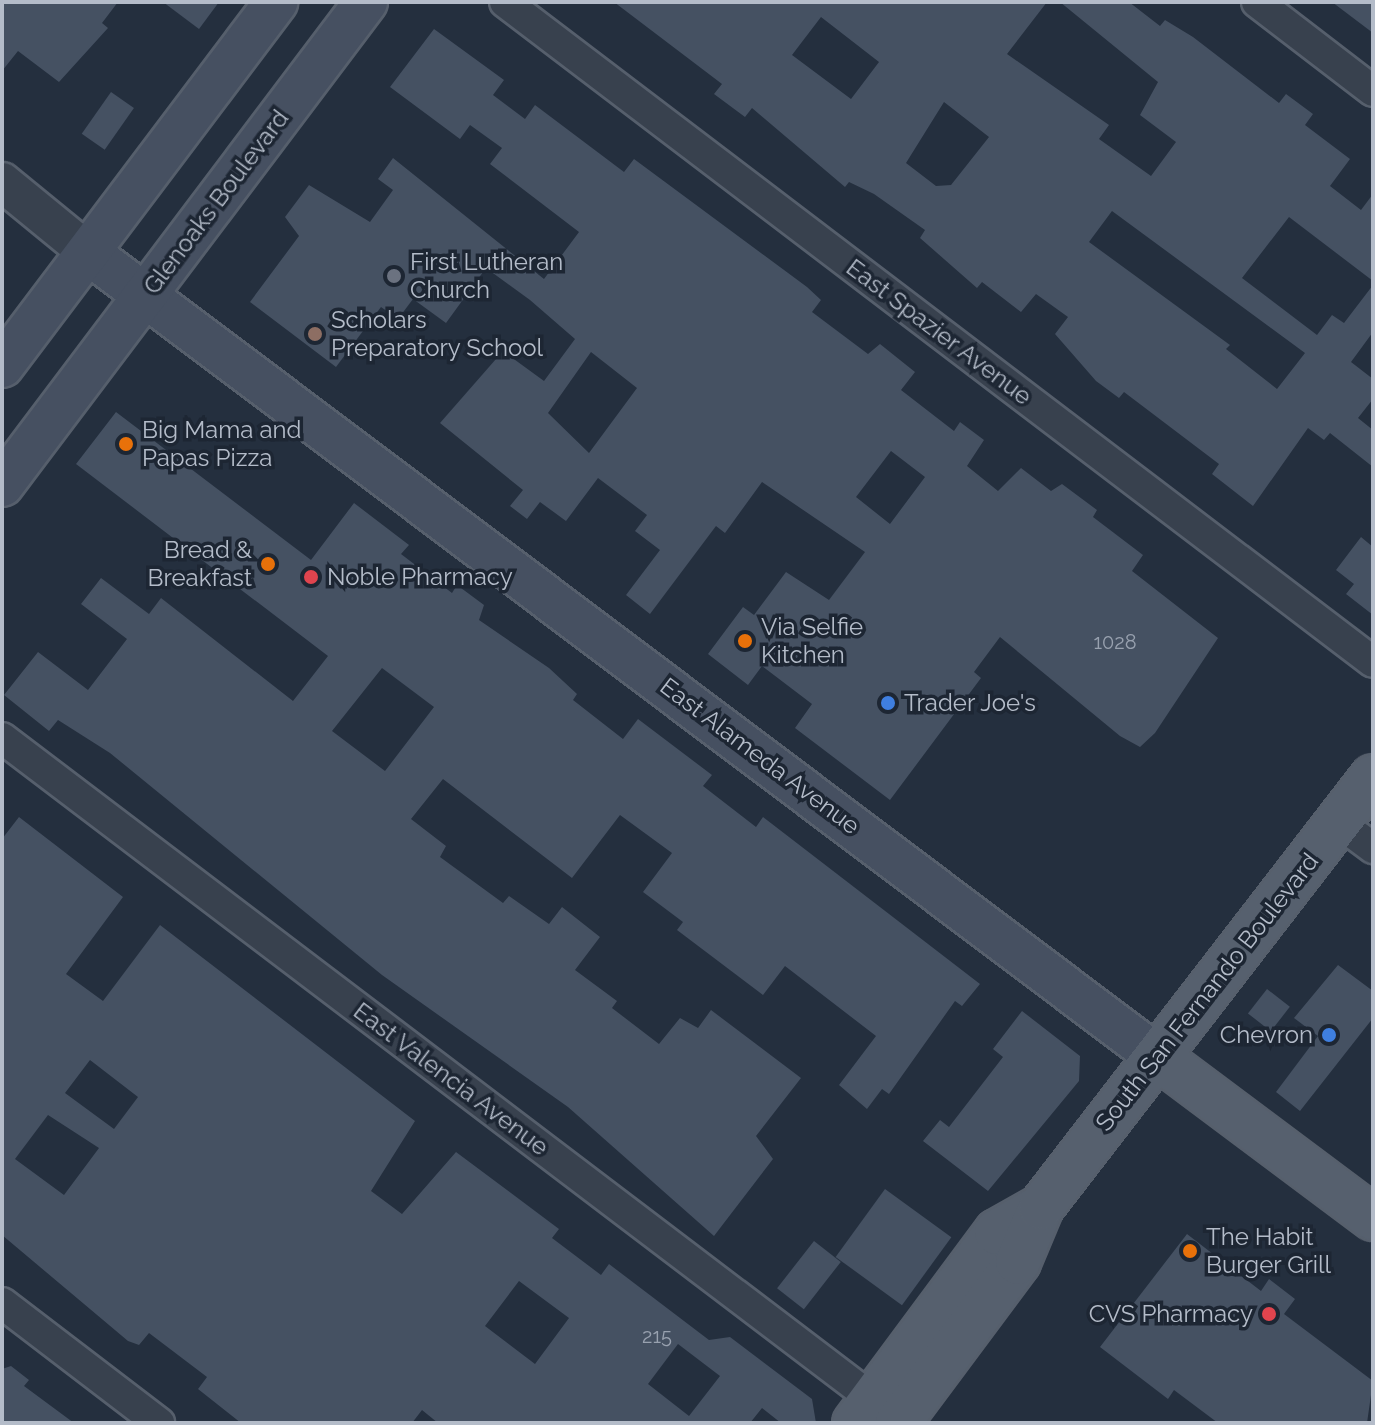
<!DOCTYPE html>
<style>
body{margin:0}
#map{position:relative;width:1375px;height:1425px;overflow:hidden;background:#242f3e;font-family:Raleway,sans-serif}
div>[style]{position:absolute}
.building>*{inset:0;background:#455162;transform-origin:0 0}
.roads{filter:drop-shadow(2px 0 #565f6c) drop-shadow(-2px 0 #565f6c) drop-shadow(0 2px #565f6c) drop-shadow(0 -2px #565f6c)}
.minor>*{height:30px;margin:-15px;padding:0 15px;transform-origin:15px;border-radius:15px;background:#38414e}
.tertiary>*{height:38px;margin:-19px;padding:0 19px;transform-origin:19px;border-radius:19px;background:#38414e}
.secondary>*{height:42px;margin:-21px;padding:0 21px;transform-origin:21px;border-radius:21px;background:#465061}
.primary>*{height:44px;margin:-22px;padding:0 22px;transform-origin:22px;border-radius:22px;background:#56606e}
.dots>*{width:22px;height:22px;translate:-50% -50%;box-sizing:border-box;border:4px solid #1d2633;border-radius:50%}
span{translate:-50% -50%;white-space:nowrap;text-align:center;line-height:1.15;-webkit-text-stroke:7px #1d2633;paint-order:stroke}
.number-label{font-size:20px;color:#98a1af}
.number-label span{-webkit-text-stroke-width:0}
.street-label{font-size:24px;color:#b4bcc9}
.poi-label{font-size:24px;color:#b4bcc9}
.left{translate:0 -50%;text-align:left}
.right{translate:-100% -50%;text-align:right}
.frame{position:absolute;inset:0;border:4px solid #b4bcc9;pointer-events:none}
</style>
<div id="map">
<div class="building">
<i style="clip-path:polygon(2px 2px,118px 2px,102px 23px,108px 28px,59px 82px,18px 51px,2px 71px)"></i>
<i style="clip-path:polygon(163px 2px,219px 2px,199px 29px)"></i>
<i style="clip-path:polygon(evenodd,614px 2px,1047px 2px,1007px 54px,1109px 125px,1099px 139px,1151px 176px,1176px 142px,1140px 115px,1158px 82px,1060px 2px,1129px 2px,1160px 26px,1165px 20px,1193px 37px,1279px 103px,1286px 94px,1313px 114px,1305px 125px,1350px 159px,1330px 186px,1361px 210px,1373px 194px,1373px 281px,1289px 217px,1242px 278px,1317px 335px,1332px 315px,1344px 323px,1373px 285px,1373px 332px,1351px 362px,1373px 379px,1373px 399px,1358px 418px,1373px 430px,1373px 467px,1330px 433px,1324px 440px,1308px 428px,1253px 506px,1212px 474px,1219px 464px,1124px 392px,1119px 398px,1096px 381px,1055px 334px,1068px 317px,1036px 294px,1021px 312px,982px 282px,977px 288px,920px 238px,925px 230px,874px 194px,849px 182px,845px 187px,752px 108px,745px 117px,714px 94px,722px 84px,614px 2px,821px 17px,879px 62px,851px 99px,792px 55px,821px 17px,614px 2px,944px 102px,989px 137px,951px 185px,936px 186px,906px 163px,944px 102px,614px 2px,1112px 211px,1305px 353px,1277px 389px,1226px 349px,1230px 345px,1089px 242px,1112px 211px)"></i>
<i style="clip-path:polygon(1332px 2px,1373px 2px,1373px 33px)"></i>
<i style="clip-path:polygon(evenodd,434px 29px,504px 80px,493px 95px,525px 119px,535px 105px,624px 172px,634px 159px,807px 287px,821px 300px,812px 312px,868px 354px,880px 344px,915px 372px,901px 390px,954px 431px,960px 422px,984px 440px,967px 466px,998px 491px,1021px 468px,1051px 491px,1062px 484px,1097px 510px,1093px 517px,1143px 555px,1132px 571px,1218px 638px,1155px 733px,1140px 747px,1120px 736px,1000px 637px,974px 672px,981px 678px,890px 800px,795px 728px,812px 704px,762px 666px,748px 685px,708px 654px,743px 607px,754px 615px,786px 572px,829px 600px,865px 552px,762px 482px,725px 533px,716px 526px,650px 614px,626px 595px,660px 550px,635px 531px,647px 515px,598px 478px,566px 521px,540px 502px,527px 519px,510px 506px,523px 490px,440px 423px,503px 351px,544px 381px,575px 339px,530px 300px,486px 268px,446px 323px,413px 299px,398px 319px,381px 307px,336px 367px,250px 302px,299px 236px,285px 217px,309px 185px,370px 222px,393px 190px,378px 179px,393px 158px,544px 279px,579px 232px,490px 164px,502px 148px,470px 125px,460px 139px,390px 87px,434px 29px,591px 352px,637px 388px,589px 453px,548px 413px,591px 352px,434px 29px,891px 451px,925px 477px,890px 524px,856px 497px,891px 451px)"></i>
<i style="left:111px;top:92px;width:28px;height:51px;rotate:35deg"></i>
<i style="clip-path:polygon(evenodd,116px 412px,311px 560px,354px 503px,409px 545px,401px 554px,452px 593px,457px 585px,484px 605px,479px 620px,549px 668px,577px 694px,573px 700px,623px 739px,638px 719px,712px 775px,703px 786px,756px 827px,763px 817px,980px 984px,962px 1006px,955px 1001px,889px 1094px,882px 1089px,867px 1109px,839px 1085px,876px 1036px,785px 966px,763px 995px,677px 930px,683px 922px,643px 892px,672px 853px,620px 815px,572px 878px,443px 779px,411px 819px,446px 846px,440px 857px,503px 903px,509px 896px,549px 924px,562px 907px,600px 937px,575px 970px,617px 1001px,612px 1008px,659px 1044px,680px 1018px,698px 1028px,711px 1010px,801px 1078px,756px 1136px,773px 1159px,714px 1236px,568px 1107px,382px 975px,110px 753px,58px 720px,49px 731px,4px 695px,38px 652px,88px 690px,127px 639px,81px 604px,101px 578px,149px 614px,161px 598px,293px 701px,328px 656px,76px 464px,116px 412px,382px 668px,434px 707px,385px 771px,332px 731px,382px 668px)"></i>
<i style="clip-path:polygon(1361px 537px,1373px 547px,1373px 615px,1346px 594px,1354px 584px,1336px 570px)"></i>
<i style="clip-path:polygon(evenodd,19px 817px,123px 897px,66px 974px,103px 1001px,160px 925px,415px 1121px,371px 1191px,402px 1214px,456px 1152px,559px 1229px,552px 1238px,601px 1275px,609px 1264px,709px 1340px,730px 1337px,812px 1399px,816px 1423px,781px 1423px,762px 1408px,750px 1423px,438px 1423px,422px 1410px,412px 1423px,241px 1423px,198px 1389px,207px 1377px,149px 1333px,139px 1345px,128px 1341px,2px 1235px,2px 839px,19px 817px,90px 1060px,138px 1097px,114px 1129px,65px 1093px,90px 1060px,19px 817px,48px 1115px,99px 1148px,64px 1195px,15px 1159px,48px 1115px,19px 817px,519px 1281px,569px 1318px,535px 1364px,485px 1326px,519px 1281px,19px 817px,678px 1344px,720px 1376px,689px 1416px,648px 1384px,678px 1344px)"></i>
<i style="clip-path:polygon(1338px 965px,1373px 991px,1373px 1018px,1300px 1111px,1276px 1092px,1318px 1036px,1294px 1018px)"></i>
<i style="left:1267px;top:989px;width:29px;height:31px;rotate:38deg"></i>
<i style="clip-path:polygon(1022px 1011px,1080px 1056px,1079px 1081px,988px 1191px,923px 1141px,940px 1120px,949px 1127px,1003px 1057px,993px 1049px)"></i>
<i style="left:885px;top:1189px;width:82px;height:84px;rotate:36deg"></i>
<i style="clip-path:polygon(1187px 1234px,1261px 1291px,1269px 1279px,1295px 1299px,1284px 1314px,1373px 1381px,1367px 1423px,1218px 1423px,1174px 1390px,1168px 1399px,1100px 1347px)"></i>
<i style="left:814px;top:1241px;width:34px;height:60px;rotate:38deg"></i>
<i style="clip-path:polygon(11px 1366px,29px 1380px,24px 1386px,74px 1423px,2px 1423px,2px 1369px)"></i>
</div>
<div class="roads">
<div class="minor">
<i style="left:505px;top:2px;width:1090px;rotate:37.25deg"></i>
<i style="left:1257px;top:2px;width:146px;rotate:37.5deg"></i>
<i style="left:2px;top:738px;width:1110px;rotate:37.2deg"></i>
<i style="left:1338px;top:822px;width:44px;rotate:36.6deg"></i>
<i style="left:2px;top:1303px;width:198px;rotate:37.4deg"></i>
</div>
<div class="tertiary">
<i style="left:2px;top:182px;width:114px;rotate:39.3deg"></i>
</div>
<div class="secondary">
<i style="left:90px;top:254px;width:1336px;rotate:36.94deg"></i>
<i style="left:2px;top:366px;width:456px;rotate:-53deg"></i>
<i style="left:2px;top:485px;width:605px;rotate:-53deg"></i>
</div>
<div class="primary">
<i style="left:1158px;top:1057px;width:269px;rotate:36.8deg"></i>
<i style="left:855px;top:1423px;width:238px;rotate:-53.4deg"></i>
<i style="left:997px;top:1232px;width:51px;rotate:-29.6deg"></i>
<i style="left:898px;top:1423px;width:201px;rotate:-53.3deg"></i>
<i style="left:1018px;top:1262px;width:60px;rotate:-67.3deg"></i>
<i style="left:1041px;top:1207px;width:543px;rotate:-52.33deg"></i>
</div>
</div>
<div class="dots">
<i style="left:394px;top:276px;background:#6b7280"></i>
<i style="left:315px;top:334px;background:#8d6e63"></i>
<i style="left:126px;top:444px;background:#e8710a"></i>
<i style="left:268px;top:564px;background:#e8710a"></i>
<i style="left:311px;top:577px;background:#e0444e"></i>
<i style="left:745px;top:641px;background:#e8710a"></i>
<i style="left:888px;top:703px;background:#3f7fe0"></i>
<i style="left:1329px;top:1035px;background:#3f7fe0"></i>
<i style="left:1190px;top:1251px;background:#e8710a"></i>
<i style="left:1269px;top:1314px;background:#e0444e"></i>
</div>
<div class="number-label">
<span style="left:1115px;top:642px">1028</span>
<span style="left:657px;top:1336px">215</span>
</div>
<div class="street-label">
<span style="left:216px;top:202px;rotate:-53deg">Glenoaks Boulevard</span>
<span style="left:939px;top:332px;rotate:37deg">East Spazier Avenue</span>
<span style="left:760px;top:756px;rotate:37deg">East Alameda Avenue</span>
<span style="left:1207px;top:992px;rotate:-52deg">South San Fernando Boulevard</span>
<span style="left:451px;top:1079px;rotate:37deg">East Valencia Avenue</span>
</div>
<div class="poi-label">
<span class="left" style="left:410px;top:276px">First Lutheran<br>Church</span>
<span class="left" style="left:331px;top:334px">Scholars<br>Preparatory School</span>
<span class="left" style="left:142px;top:444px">Big Mama and<br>Papas Pizza</span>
<span class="right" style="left:252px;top:564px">Bread &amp;<br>Breakfast</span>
<span class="left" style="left:327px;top:577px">Noble Pharmacy</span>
<span class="left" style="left:761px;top:641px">Via Selfie<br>Kitchen</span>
<span class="left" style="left:904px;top:703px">Trader Joe's</span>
<span class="right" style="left:1313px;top:1035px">Chevron</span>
<span class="left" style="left:1206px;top:1251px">The Habit<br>Burger Grill</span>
<span class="right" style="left:1253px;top:1314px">CVS Pharmacy</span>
</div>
<div class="frame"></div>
</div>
